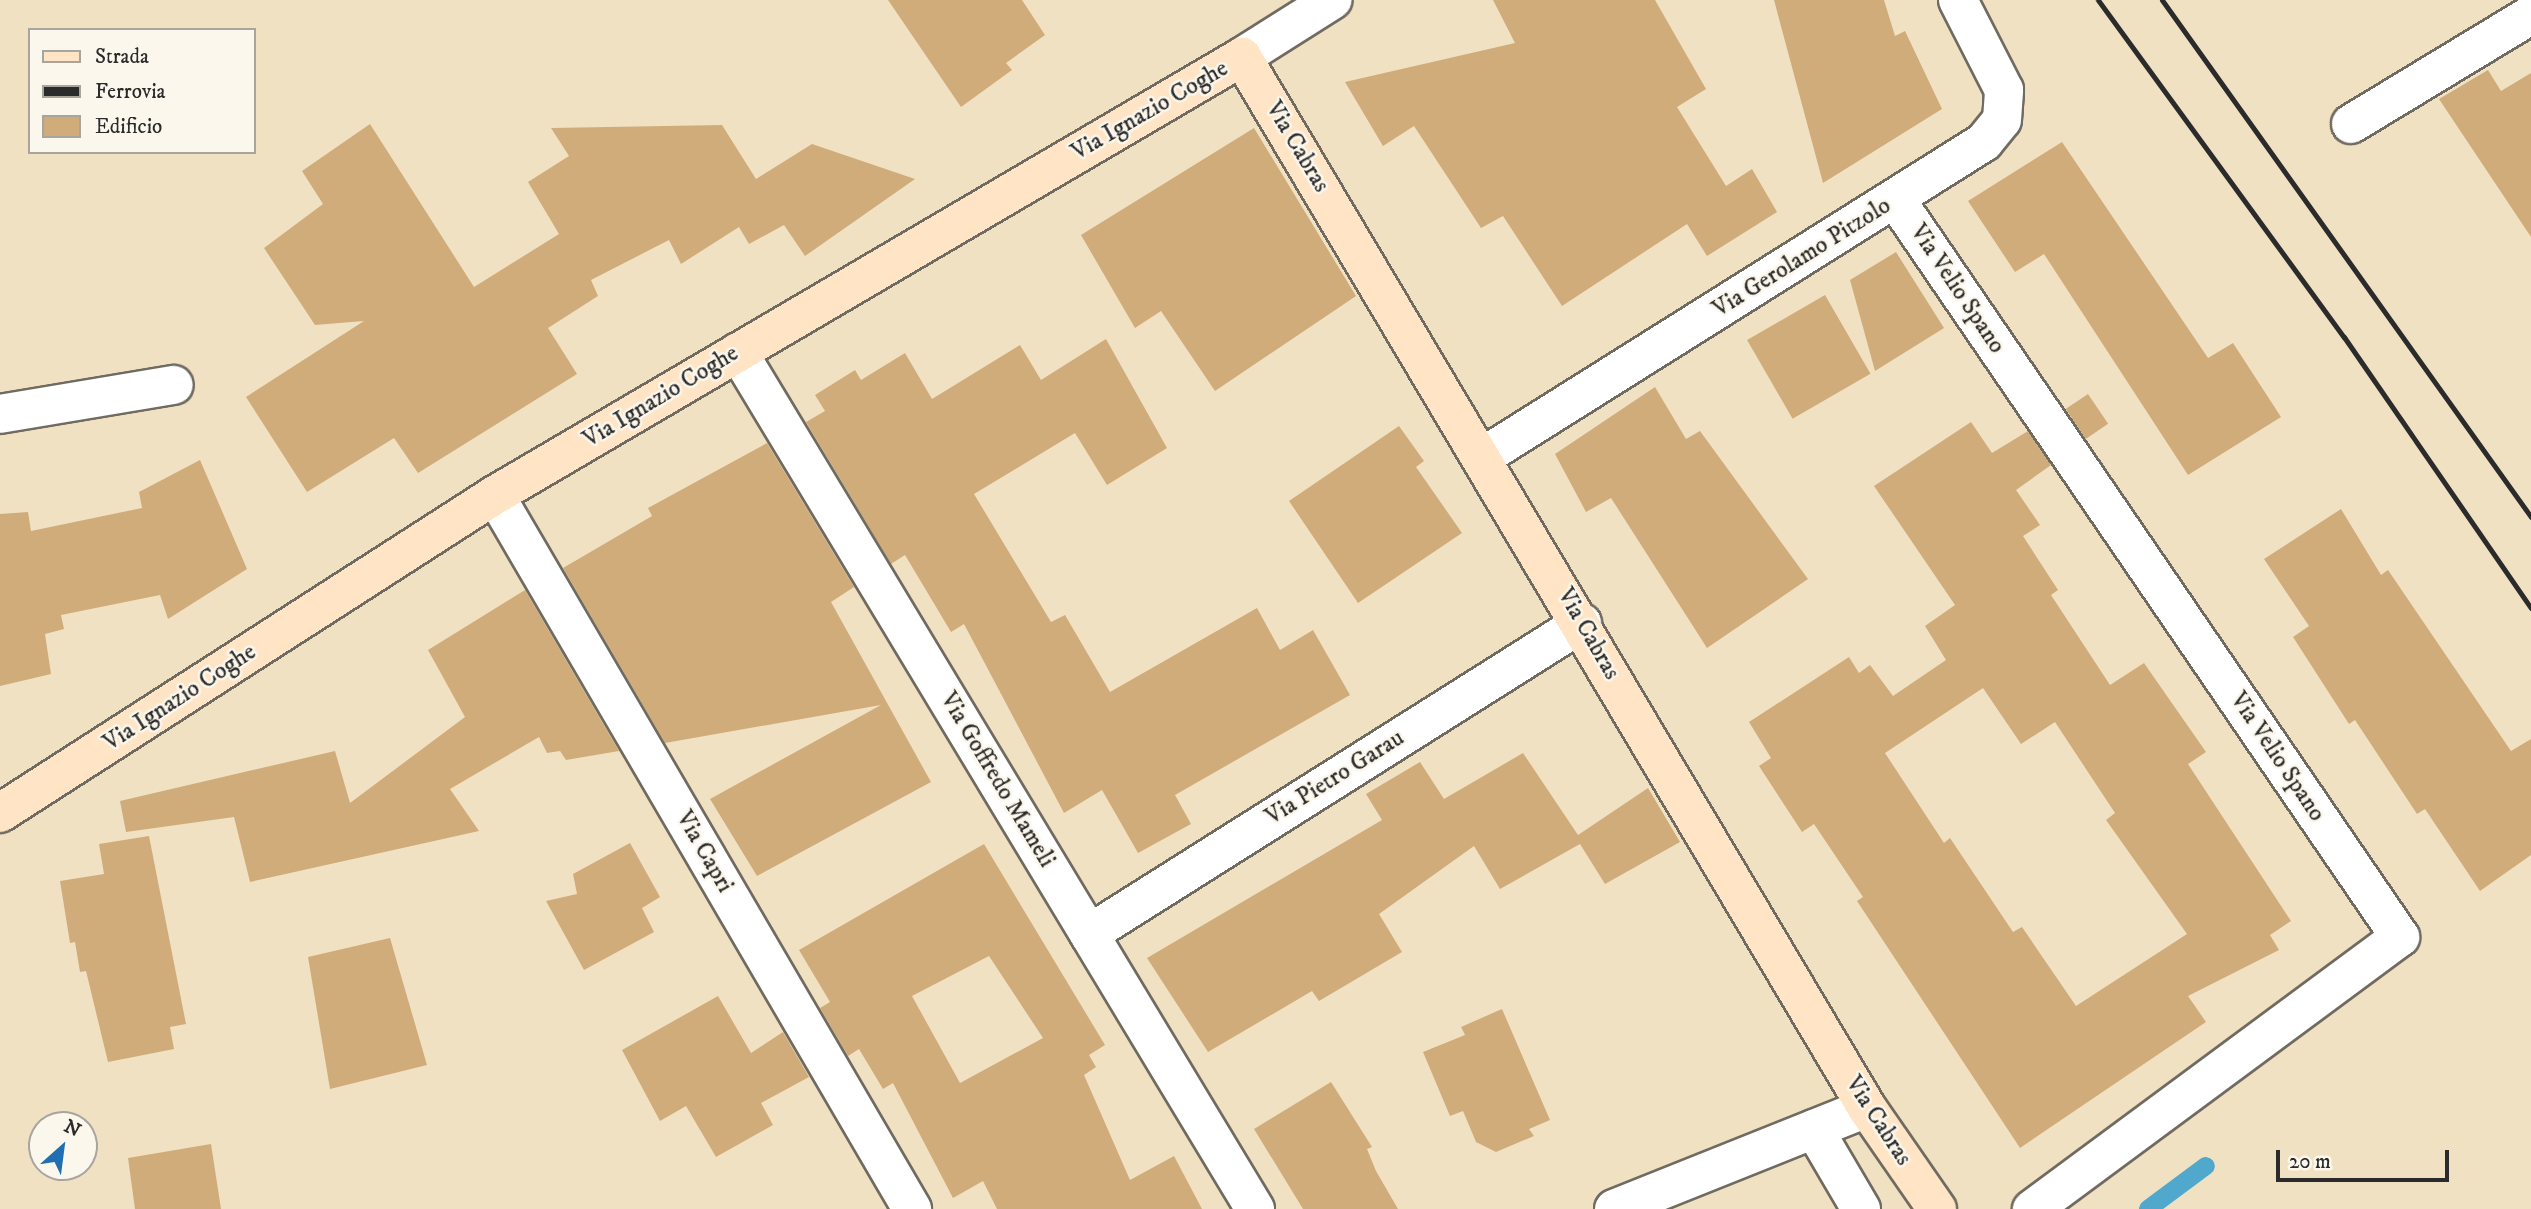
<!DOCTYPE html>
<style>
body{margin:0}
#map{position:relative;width:2531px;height:1209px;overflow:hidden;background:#f1e1c3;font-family:"IM FELL DW Pica",serif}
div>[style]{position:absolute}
.stream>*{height:18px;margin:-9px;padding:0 9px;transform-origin:9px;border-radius:9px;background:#50a8cd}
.building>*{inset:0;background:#d0ac7a;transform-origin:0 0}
.roads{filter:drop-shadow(2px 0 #706b60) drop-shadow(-2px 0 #706b60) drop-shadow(0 2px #706b60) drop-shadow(0 -2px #706b60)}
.street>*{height:38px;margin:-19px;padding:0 19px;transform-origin:19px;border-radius:19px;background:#fff}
.secondary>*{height:38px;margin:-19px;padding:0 19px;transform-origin:19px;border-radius:19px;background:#ffe4c6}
.rail>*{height:5px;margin:-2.5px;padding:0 2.5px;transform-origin:2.5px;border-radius:2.5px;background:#2b2b2b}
span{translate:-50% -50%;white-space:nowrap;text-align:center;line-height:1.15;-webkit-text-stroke:5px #fbf7ec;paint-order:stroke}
.street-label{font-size:24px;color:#2b2b2b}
.legend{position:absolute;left:28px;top:28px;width:228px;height:126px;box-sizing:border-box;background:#fbf7ec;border:2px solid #a8a59f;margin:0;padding:9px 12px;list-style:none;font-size:21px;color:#2b2b2b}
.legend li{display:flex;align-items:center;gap:14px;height:35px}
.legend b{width:35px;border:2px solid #a8a59f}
.north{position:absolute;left:28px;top:1111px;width:70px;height:70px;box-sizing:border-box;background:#fbf7ec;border:2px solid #a8a59f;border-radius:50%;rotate:28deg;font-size:19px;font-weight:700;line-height:28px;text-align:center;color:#2b2b2b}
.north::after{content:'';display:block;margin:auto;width:24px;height:32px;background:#1f6fb2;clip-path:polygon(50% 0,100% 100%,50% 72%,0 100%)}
.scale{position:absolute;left:2276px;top:1150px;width:173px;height:32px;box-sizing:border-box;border:4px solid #2b2b2b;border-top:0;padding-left:9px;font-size:21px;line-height:24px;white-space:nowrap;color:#2b2b2b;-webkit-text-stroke:5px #fbf7ec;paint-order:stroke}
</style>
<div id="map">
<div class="stream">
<i style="left:2148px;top:1209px;width:72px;rotate:-36.6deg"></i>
</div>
<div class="building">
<i style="clip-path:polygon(888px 0,1022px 0,1045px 35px,1006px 63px,1012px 70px,961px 107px)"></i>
<i style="clip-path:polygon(1493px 0,1655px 0,1706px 89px,1677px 107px,1726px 186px,1752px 169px,1777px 212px,1707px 256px,1687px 224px,1562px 306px,1503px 216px,1481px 228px,1414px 126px,1383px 146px,1345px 82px,1515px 43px)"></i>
<i style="clip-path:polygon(1774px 0,1884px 0,1895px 36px,1905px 31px,1942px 109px,1823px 183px)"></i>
<i style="clip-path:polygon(2488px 70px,2501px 91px,2531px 73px,2531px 237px,2439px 99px)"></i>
<i style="clip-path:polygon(370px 124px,474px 287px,559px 234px,528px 182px,569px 156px,551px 128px,722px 125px,756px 179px,812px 144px,915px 179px,805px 256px,784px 225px,749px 244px,739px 227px,681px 264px,669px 240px,591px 280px,598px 296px,548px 328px,577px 374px,418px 473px,394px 438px,307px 492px,246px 397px,364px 321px,315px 325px,264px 248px,323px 204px,302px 171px)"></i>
<i style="clip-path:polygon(1254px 128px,1356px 296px,1215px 391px,1161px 311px,1135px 328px,1081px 235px)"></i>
<i style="clip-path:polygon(2062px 142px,2208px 358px,2233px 343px,2281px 417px,2188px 475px,2044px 254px,2015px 272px,1968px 201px)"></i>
<i style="clip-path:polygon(1896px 252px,1944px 328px,1875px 371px,1850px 280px)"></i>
<i style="left:1825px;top:295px;width:91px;height:90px;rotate:60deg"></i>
<i style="clip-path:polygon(1106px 339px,1167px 448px,1107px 485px,1075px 433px,974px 494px,1051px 622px,1065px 615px,1110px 692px,1257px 608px,1280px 650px,1313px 630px,1350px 695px,1175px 795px,1191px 824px,1138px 853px,1102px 790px,1064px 813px,964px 624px,951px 632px,905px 555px,891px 564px,806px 422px,825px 411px,815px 395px,855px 370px,861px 380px,905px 353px,932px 399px,1020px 345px,1041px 380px)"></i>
<i style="clip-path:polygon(1655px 387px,1686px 439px,1700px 431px,1808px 579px,1707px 648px,1611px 498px,1586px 512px,1555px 454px)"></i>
<i style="left:2088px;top:394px;width:36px;height:27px;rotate:56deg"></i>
<i style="clip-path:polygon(evenodd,1971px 422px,1992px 453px,2028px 431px,2051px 465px,2016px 490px,2040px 525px,2023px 536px,2058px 590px,2051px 595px,2110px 685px,2144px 663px,2206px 752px,2188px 764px,2291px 921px,2270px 935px,2279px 950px,2188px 996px,2206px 1022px,2020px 1148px,1857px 901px,1863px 897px,1814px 824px,1802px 832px,1759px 766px,1771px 758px,1749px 722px,1849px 657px,1859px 673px,1870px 665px,1893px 696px,1946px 660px,1925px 626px,1955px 605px,1874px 486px,1971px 422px,1983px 688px,2021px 744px,2055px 722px,2115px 813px,2106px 820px,2187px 934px,2076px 1006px,2022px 927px,2013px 932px,1950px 838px,1944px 843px,1885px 753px,1983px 688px)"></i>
<i style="clip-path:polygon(1399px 426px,1424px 461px,1416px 467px,1462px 533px,1358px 603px,1289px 501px)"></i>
<i style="clip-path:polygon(767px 443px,854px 587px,831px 602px,931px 782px,757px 876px,710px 799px,881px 705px,665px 743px,563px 568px,652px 516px,648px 508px)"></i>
<i style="clip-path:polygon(200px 460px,247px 569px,168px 619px,160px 595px,61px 615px,64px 629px,45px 634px,51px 674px,0 686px,0 514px,28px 512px,31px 531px,142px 508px,139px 492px)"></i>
<i style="clip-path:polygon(2341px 509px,2381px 575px,2388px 570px,2511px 751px,2531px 739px,2531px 855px,2480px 891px,2425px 809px,2417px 814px,2355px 720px,2349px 724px,2293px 637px,2309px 626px,2264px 559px)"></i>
<i style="clip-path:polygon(525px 590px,619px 751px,566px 760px,560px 751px,547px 753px,539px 737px,450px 789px,479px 831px,250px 882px,234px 817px,126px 832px,120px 801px,335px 751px,350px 803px,465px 717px,428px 650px)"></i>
<i style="clip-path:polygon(1523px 753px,1578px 835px,1648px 788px,1680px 842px,1605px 884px,1580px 844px,1500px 889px,1474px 846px,1379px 914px,1402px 952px,1319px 1001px,1312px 991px,1208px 1052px,1147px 958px,1382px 820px,1366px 794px,1420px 762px,1444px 799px)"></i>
<i style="clip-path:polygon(149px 836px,186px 1024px,170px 1027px,174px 1049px,108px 1062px,86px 971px,80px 972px,75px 942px,70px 943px,60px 881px,104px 874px,99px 844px)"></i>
<i style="clip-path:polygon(630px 843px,660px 897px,642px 908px,654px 932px,584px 970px,546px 901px,577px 894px,573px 874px)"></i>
<i style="clip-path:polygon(evenodd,984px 844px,1105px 1045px,1089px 1055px,1096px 1067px,1084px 1075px,1130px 1180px,1174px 1156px,1202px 1209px,997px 1209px,983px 1181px,953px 1198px,893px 1083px,883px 1089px,859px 1049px,848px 1056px,820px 1008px,830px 1002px,799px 950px,984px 844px,989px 956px,1043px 1038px,960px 1083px,912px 996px,989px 956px)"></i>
<i style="clip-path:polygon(390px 938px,427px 1065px,330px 1089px,308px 957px)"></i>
<i style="clip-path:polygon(718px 996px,751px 1053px,783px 1032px,809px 1077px,761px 1103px,773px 1125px,716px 1157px,686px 1106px,660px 1121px,622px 1050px)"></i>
<i style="clip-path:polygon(1502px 1009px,1550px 1120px,1529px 1129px,1534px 1136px,1496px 1152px,1476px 1142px,1463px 1111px,1450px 1116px,1423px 1052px,1465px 1035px,1461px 1027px)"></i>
<i style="clip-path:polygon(1331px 1082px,1372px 1147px,1367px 1149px,1376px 1171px,1398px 1209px,1303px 1209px,1254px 1129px)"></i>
<i style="clip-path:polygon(211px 1144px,221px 1209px,135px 1209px,128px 1158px)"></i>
</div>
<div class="roads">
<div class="street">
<i style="left:1242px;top:57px;width:107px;rotate:-32.3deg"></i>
<i style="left:2351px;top:124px;width:210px;rotate:-31.2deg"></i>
<i style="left:1896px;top:200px;width:893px;rotate:55.63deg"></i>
<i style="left:2400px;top:937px;width:458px;rotate:143.5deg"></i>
<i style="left:738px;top:352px;width:1001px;rotate:58.9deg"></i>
<i style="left:0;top:414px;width:176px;rotate:-9.5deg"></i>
<i style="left:1484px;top:456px;width:590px;rotate:-32.13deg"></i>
<i style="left:1984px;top:142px;width:28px;rotate:-51deg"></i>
<i style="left:2002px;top:120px;width:30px;rotate:-86deg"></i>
<i style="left:2004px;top:90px;width:101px;rotate:-117.1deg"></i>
<i style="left:495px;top:495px;width:827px;rotate:59.71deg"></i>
<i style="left:1089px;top:934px;width:583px;rotate:-32.25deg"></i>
<i style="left:1814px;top:1129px;width:93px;rotate:59.6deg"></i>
<i style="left:1614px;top:1209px;width:272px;rotate:-21.8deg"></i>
</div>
<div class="secondary">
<i style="left:0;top:813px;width:588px;rotate:-32.72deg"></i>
<i style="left:495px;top:495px;width:866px;rotate:-30.39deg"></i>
<i style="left:1242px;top:57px;width:1223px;rotate:59.26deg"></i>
<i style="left:1867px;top:1108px;width:123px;rotate:55.3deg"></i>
</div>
</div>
<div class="rail">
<i style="left:2098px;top:0;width:417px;rotate:53.9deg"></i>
<i style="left:2344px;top:337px;width:329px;rotate:55.4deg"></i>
<i style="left:2162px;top:0;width:635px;rotate:54.48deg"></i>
</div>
<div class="street-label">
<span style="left:1150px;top:111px;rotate:-30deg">Via Ignazio Coghe</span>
<span style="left:1297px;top:147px;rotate:59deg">Via Cabras</span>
<span style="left:1802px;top:258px;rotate:-32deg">Via Gerolamo Pitzolo</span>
<span style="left:1957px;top:289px;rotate:56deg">Via Velio Spano</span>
<span style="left:661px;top:397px;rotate:-31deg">Via Ignazio Coghe</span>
<span style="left:1588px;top:634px;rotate:60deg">Via Cabras</span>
<span style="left:180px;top:698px;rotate:-33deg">Via Ignazio Coghe</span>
<span style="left:2277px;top:757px;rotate:56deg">Via Velio Spano</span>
<span style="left:1335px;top:778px;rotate:-32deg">Via Pietro Garau</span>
<span style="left:997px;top:780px;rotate:59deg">Via Goffredo Mameli</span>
<span style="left:704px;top:852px;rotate:60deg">Via Capri</span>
<span style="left:1878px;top:1121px;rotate:57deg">Via Cabras</span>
</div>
<ul class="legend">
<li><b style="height:9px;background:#ffe4c6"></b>Strada</li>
<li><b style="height:9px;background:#2b2b2b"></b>Ferrovia</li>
<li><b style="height:19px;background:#d0ac7a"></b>Edificio</li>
</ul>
<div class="north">N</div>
<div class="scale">20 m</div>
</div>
